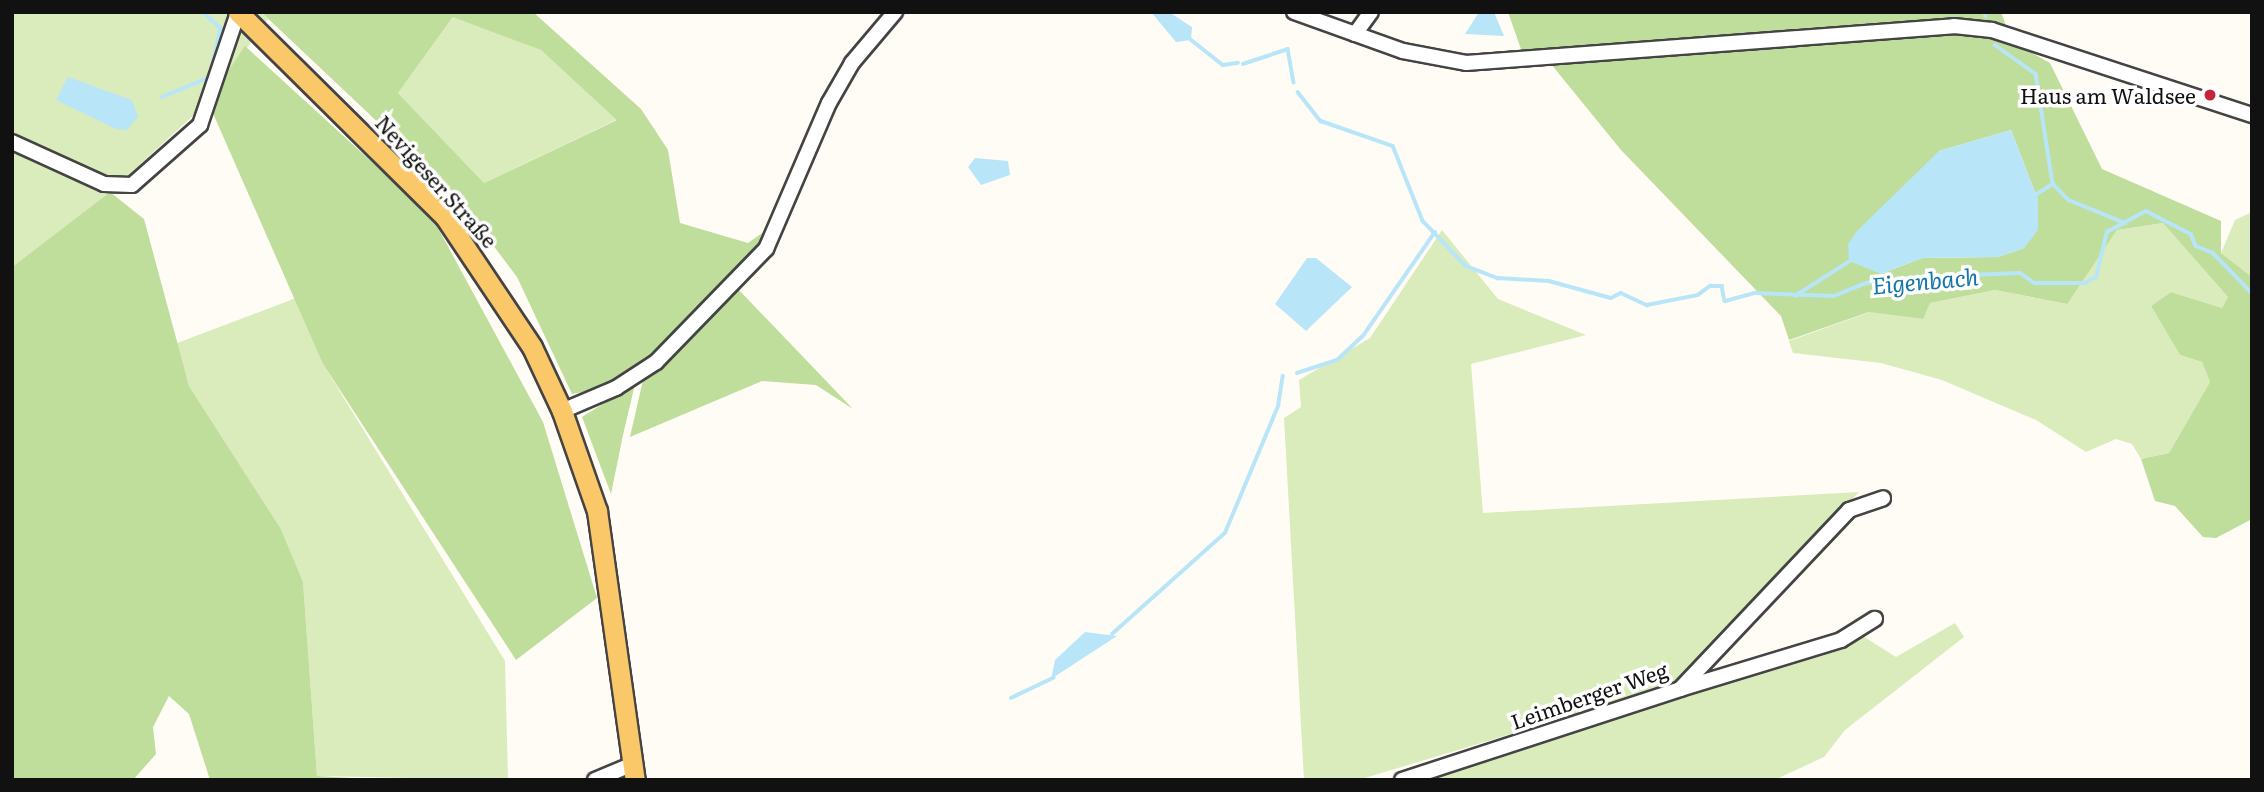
<!DOCTYPE html>
<meta charset="utf-8">
<style>
body{margin:0}
#map{position:relative;width:2264px;height:792px;overflow:hidden;background:#fffcf5;font-family:Literata,serif}
div>[style]{position:absolute}
.green>*{inset:0;background:#daebbc}
.forest>*{inset:0;background:#bfdd9b}
.water>*{inset:0;background:#b8e6f8}
.stream>*{height:3.5px;margin:-1.75px;padding:0 1.75px;transform-origin:1.75px;border-radius:1.75px;background:#b8e6f8}
.roads{filter:drop-shadow(2px 0 #444) drop-shadow(-2px 0 #444) drop-shadow(0 2px #444) drop-shadow(0 -2px #444)}
.minor>*{height:14px;margin:-7px;padding:0 7px;transform-origin:7px;border-radius:7px;background:#fff}
.major>*{height:19px;margin:-9.5px;padding:0 9.5px;transform-origin:9.5px;border-radius:9.5px;background:#fbc869}
.dots>*{width:19px;height:19px;translate:-50% -50%;box-sizing:border-box;border:4px solid #fff;border-radius:50%}
span{translate:-50% -50%;white-space:nowrap;text-align:center;line-height:1.15;-webkit-text-stroke:7px #fff;paint-order:stroke}
.poi-label{font-size:21px;color:#111}
.right{translate:-100% -50%;text-align:right}
.street-label{font-size:21px;color:#111}
.water-label{font-size:23px;color:#1577a7;font-style:italic}
.frame{position:absolute;inset:0;border:14px solid #111;pointer-events:none}
</style>
<div id="map">
<div class="green">
<i style="clip-path:polygon(12px 12px,261px 12px,268px 19px,208px 102px,110px 192px,12px 267px)"></i>
<i style="clip-path:polygon(454px 16px,541px 50px,618px 119px,484px 183px,398px 93px)"></i>
<i style="clip-path:polygon(2252px 212px,2252px 277px,2221px 253px,2235px 220px)"></i>
<i style="clip-path:polygon(2163px 223px,2228px 297px,2222px 308px,2171px 292px,2151px 306px,2180px 355px,2202px 362px,2210px 382px,2169px 453px,2141px 459px,2132px 444px,2116px 439px,2086px 452px,2036px 420px,1942px 380px,1881px 363px,1793px 353px,1789px 341px,1870px 312px,1922px 319px,1930px 303px,1995px 290px,2066px 304px,2117px 230px)"></i>
<i style="clip-path:polygon(1442px 230px,1498px 299px,1586px 335px,1471px 364px,1483px 513px,1859px 492px,1674px 685px,1358px 780px,1304px 780px,1284px 418px,1301px 407px,1299px 380px,1370px 338px)"></i>
<i style="clip-path:polygon(296px 298px,323px 364px,505px 661px,508px 780px,317px 776px,303px 582px,281px 529px,189px 386px,177px 343px)"></i>
<i style="clip-path:polygon(1955px 623px,1964px 637px,1845px 730px,1824px 757px,1774px 780px,1407px 780px,1861px 635px,1896px 657px)"></i>
</div>
<div class="forest">
<i style="clip-path:polygon(evenodd,261px 12px,533px 12px,641px 109px,668px 150px,680px 223px,748px 243px,771px 227px,764px 242px,650px 359px,598px 389px,572px 394px,517px 277px,456px 196px,261px 12px,453px 17px,541px 50px,617px 120px,484px 183px,398px 93px,453px 17px)"></i>
<i style="clip-path:polygon(evenodd,1508px 12px,2001px 12px,2012px 42px,2050px 63px,2102px 169px,2221px 221px,2221px 253px,2252px 277px,2252px 519px,2216px 538px,2203px 537px,2175px 506px,2155px 501px,2141px 459px,2169px 453px,2210px 382px,2202px 362px,2180px 355px,2151px 306px,2171px 292px,2222px 308px,2228px 297px,2163px 223px,2117px 230px,2067px 304px,1995px 290px,1930px 303px,1923px 319px,1869px 312px,1789px 340px,1781px 316px,1621px 150px,1551px 64px,1522px 52px,1508px 12px,2011px 130px,2038px 200px,2024px 248px,1998px 257px,1922px 258px,1881px 274px,1939px 151px,2011px 130px)"></i>
<i style="clip-path:polygon(245px 46px,432px 217px,543px 422px,597px 598px,516px 660px,323px 364px,208px 102px)"></i>
<i style="clip-path:polygon(110px 192px,144px 219px,189px 386px,281px 529px,303px 582px,317px 776px,388px 780px,210px 780px,189px 714px,169px 696px,153px 727px,156px 754px,133px 780px,12px 780px,12px 267px)"></i>
<i style="clip-path:polygon(738px 289px,853px 409px,816px 385px,762px 381px,630px 437px,643px 380px)"></i>
<i style="clip-path:polygon(635px 384px,623px 435px,611px 494px,582px 417px)"></i>
</div>
<div class="water">
<i style="clip-path:polygon(1151px 12px,1169px 12px,1192px 27px,1191px 40px,1176px 42px)"></i>
<i style="clip-path:polygon(1479px 12px,1494px 12px,1504px 36px,1465px 34px)"></i>
<i style="clip-path:polygon(68px 77px,132px 100px,138px 117px,127px 130px,116px 129px,56px 100px)"></i>
<i style="clip-path:polygon(2011px 130px,2038px 200px,2038px 230px,2024px 248px,1998px 257px,1922px 258px,1881px 274px,1849px 261px,1848px 244px,1857px 231px,1939px 151px)"></i>
<i style="clip-path:polygon(975px 158px,1008px 161px,1010px 175px,981px 185px,968px 167px)"></i>
<i style="clip-path:polygon(1307px 258px,1316px 258px,1352px 287px,1306px 331px,1275px 304px)"></i>
<i style="clip-path:polygon(1085px 632px,1117px 636px,1051px 679px,1055px 660px)"></i>
</div>
<div class="stream">
<i style="left:203px;top:12px;width:24px;rotate:42deg"></i>
<i style="left:221px;top:28px;width:42px;rotate:102.4deg"></i>
<i style="left:1985px;top:12px;width:4px;rotate:76deg"></i>
<i style="left:1189px;top:38px;width:43px;rotate:38.5deg"></i>
<i style="left:1223px;top:65px;width:15px;rotate:-8deg"></i>
<i style="left:1995px;top:45px;width:50px;rotate:35.3deg"></i>
<i style="left:2036px;top:74px;width:111px;rotate:81.2deg"></i>
<i style="left:1243px;top:64px;width:47px;rotate:-18.4deg"></i>
<i style="left:1288px;top:49px;width:34px;rotate:80deg"></i>
<i style="left:1298px;top:92px;width:37px;rotate:52deg"></i>
<i style="left:1321px;top:121px;width:76px;rotate:19.1deg"></i>
<i style="left:1393px;top:146px;width:81px;rotate:68.2deg"></i>
<i style="left:1423px;top:221px;width:62px;rotate:46.3deg"></i>
<i style="left:1466px;top:266px;width:34px;rotate:21deg"></i>
<i style="left:1498px;top:278px;width:51px;rotate:3.4deg"></i>
<i style="left:1549px;top:281px;width:64px;rotate:15.3deg"></i>
<i style="left:1611px;top:298px;width:11px;rotate:-27deg"></i>
<i style="left:1621px;top:293px;width:29px;rotate:25deg"></i>
<i style="left:1647px;top:305px;width:52px;rotate:-11.1deg"></i>
<i style="left:1698px;top:295px;width:15px;rotate:-37deg"></i>
<i style="left:1710px;top:286px;width:12px"></i>
<i style="left:1722px;top:286px;width:15px;rotate:79deg"></i>
<i style="left:1725px;top:301px;width:31px;rotate:-15deg"></i>
<i style="left:1755px;top:293px;width:79px;rotate:2.2deg"></i>
<i style="left:1834px;top:296px;width:35px;rotate:-22deg"></i>
<i style="left:1867px;top:283px;width:53px;rotate:-6.5deg"></i>
<i style="left:1920px;top:277px;width:100px;rotate:-2.3deg"></i>
<i style="left:2020px;top:273px;width:18px;rotate:34deg"></i>
<i style="left:2035px;top:283px;width:50px"></i>
<i style="left:2085px;top:283px;width:13px;rotate:-29deg"></i>
<i style="left:2096px;top:277px;width:46px;rotate:-76.3deg"></i>
<i style="left:2107px;top:232px;width:44px;rotate:-28.3deg"></i>
<i style="left:2146px;top:211px;width:51px;rotate:27.1deg"></i>
<i style="left:2191px;top:234px;width:13px;rotate:67deg"></i>
<i style="left:2196px;top:246px;width:18px;rotate:22deg"></i>
<i style="left:2213px;top:253px;width:56px;rotate:45.7deg"></i>
<i style="left:162px;top:97px;width:52px;rotate:-22.6deg"></i>
<i style="left:2032px;top:197px;width:25px;rotate:-32deg"></i>
<i style="left:2053px;top:184px;width:23px;rotate:45deg"></i>
<i style="left:2069px;top:200px;width:61px;rotate:22.3deg"></i>
<i style="left:1795px;top:296px;width:69px;rotate:-32.5deg"></i>
<i style="left:1297px;top:373px;width:42px;rotate:-18deg"></i>
<i style="left:1337px;top:360px;width:35px;rotate:-43deg"></i>
<i style="left:1363px;top:336px;width:126px;rotate:-55.3deg"></i>
<i style="left:1112px;top:634px;width:152px;rotate:-41.8deg"></i>
<i style="left:1225px;top:533px;width:138px;rotate:-67.3deg"></i>
<i style="left:1278px;top:406px;width:30px;rotate:-81deg"></i>
<i style="left:1011px;top:698px;width:47px;rotate:-25.5deg"></i>
</div>
<div class="roads">
<div class="minor">
<i style="left:1294px;top:12px;width:116px;rotate:19.7deg"></i>
<i style="left:1403px;top:51px;width:64px;rotate:10.8deg"></i>
<i style="left:1466px;top:63px;width:489px;rotate:-4.3deg"></i>
<i style="left:1954px;top:26px;width:38px;rotate:6deg"></i>
<i style="left:1992px;top:30px;width:274px;rotate:18.1deg"></i>
<i style="left:1355px;top:34px;width:27px;rotate:-54deg"></i>
<i style="left:12px;top:142px;width:101px;rotate:24.5deg"></i>
<i style="left:104px;top:184px;width:28px;rotate:2deg"></i>
<i style="left:132px;top:185px;width:91px;rotate:-41.4deg"></i>
<i style="left:200px;top:125px;width:118px;rotate:-71.3deg"></i>
<i style="left:562px;top:411px;width:59px;rotate:-23.1deg"></i>
<i style="left:616px;top:388px;width:48px;rotate:-33deg"></i>
<i style="left:656px;top:362px;width:158px;rotate:-45.8deg"></i>
<i style="left:766px;top:249px;width:159px;rotate:-66.7deg"></i>
<i style="left:829px;top:103px;width:46px;rotate:-60.1deg"></i>
<i style="left:852px;top:63px;width:67px;rotate:-49.9deg"></i>
<i style="left:1680px;top:689px;width:168px;rotate:-16.9deg"></i>
<i style="left:1841px;top:640px;width:40px;rotate:-32deg"></i>
<i style="left:595px;top:780px;width:41px;rotate:-22.8deg"></i>
<i style="left:1402px;top:780px;width:293px;rotate:-18.1deg"></i>
<i style="left:1680px;top:689px;width:246px;rotate:-46.6deg"></i>
<i style="left:1849px;top:510px;width:36px;rotate:-19deg"></i>
</div>
<div class="major">
<i style="left:238px;top:12px;width:291px;rotate:44.7deg"></i>
<i style="left:445px;top:217px;width:156px;rotate:56.2deg"></i>
<i style="left:532px;top:347px;width:71px;rotate:64.9deg"></i>
<i style="left:562px;top:411px;width:106px;rotate:70.7deg"></i>
<i style="left:597px;top:511px;width:272px;rotate:82deg"></i>
</div>
</div>
<div class="dots">
<i style="left:2210px;top:95px;background:#c6243c"></i>
</div>
<div class="poi-label">
<span class="right" style="left:2196px;top:95px">Haus am Waldsee</span>
</div>
<div class="street-label">
<span style="left:437px;top:181px;rotate:48deg">Nevigeser Straße</span>
<span style="left:1589px;top:695px;rotate:-19deg">Leimberger Weg</span>
</div>
<div class="water-label">
<span style="left:1925px;top:280px;rotate:-5deg">Eigenbach</span>
</div>
<div class="frame"></div>
</div>
